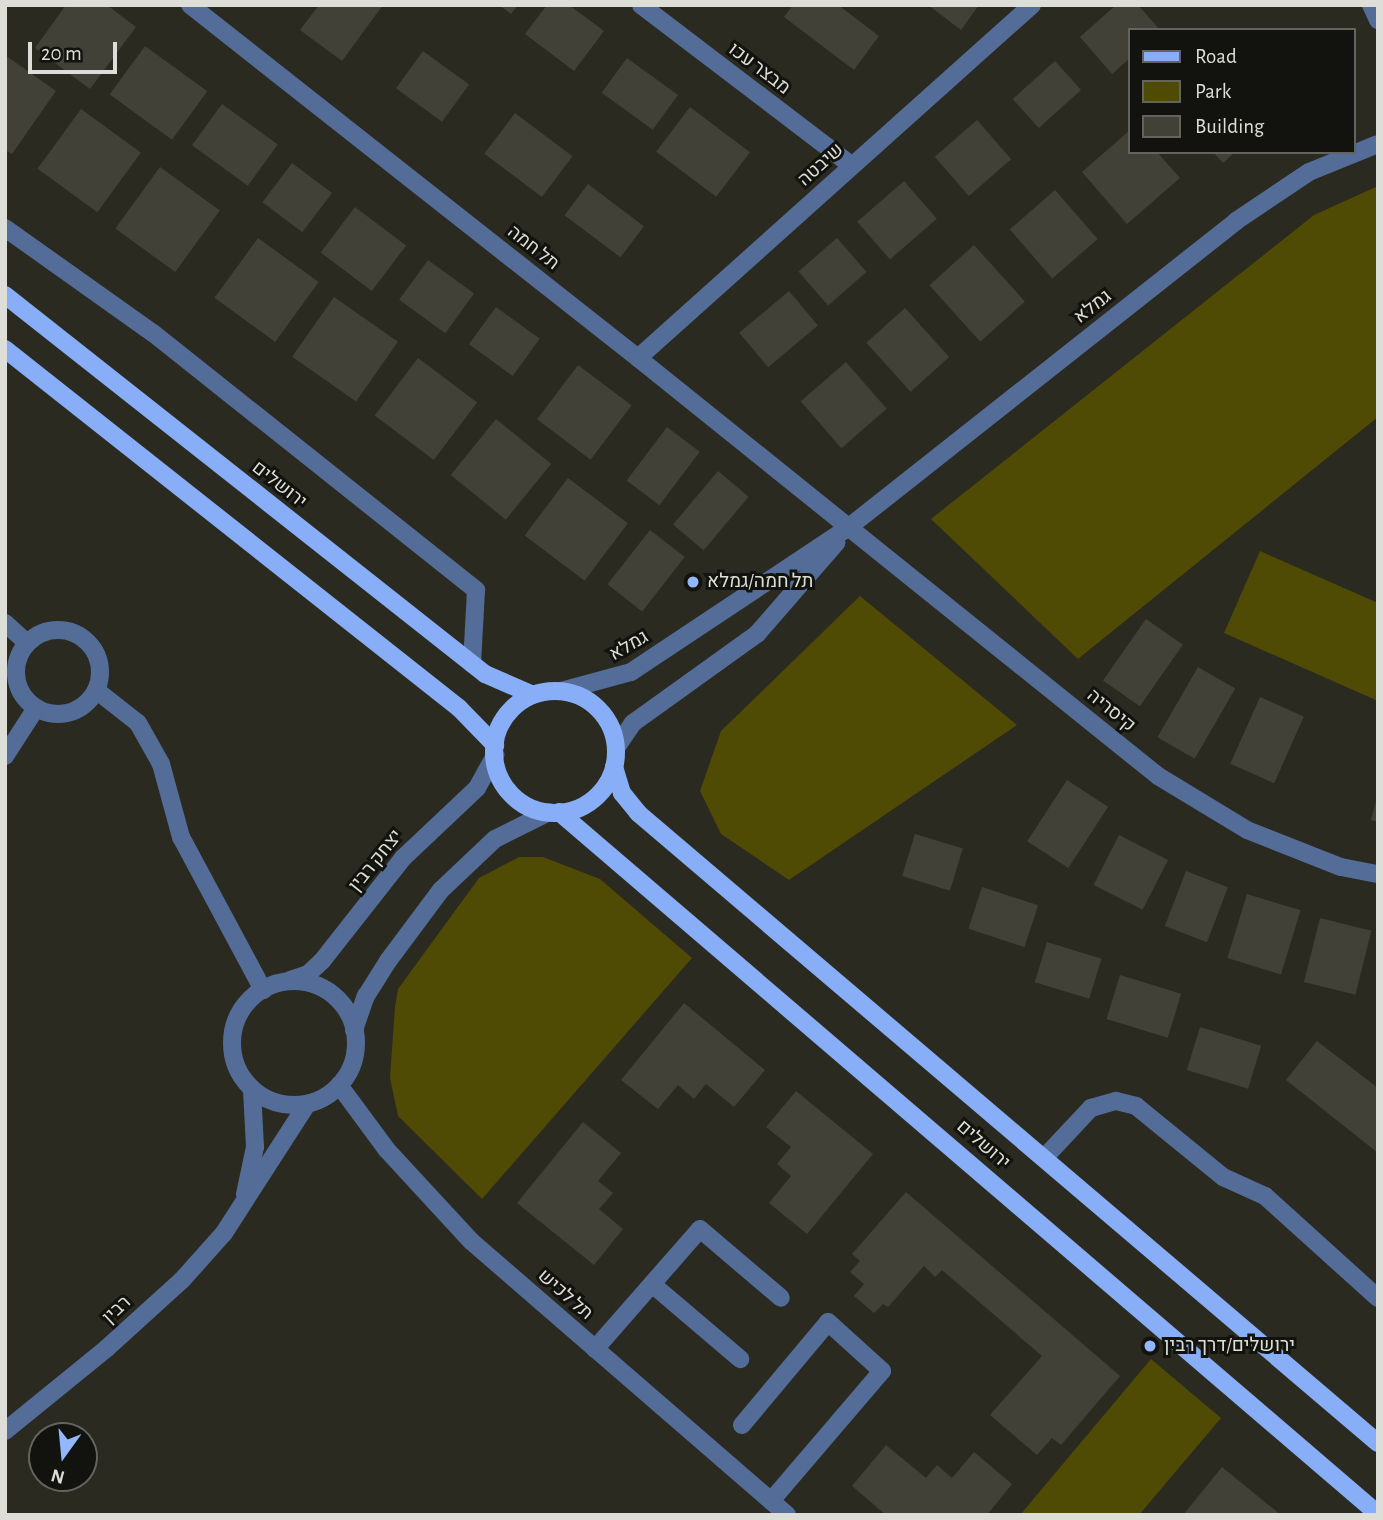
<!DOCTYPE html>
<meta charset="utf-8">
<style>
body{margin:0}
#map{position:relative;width:1383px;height:1520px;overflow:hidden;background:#2b2a20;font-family:"Alegreya Sans",Heebo,sans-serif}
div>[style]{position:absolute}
.green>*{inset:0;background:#4f4a04}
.building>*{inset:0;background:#424137;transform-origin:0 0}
.minor>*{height:18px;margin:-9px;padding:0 9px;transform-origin:9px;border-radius:9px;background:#546c98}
.minor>.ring{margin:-9px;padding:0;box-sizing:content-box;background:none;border:18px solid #546c98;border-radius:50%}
.major>*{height:18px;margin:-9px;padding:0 9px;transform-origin:9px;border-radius:9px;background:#88aef7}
.major>.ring{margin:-9px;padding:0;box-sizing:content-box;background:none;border:18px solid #88aef7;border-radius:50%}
.dots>*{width:19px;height:19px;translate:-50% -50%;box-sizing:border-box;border:4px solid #12120e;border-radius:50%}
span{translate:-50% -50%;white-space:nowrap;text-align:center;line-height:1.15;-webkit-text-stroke:6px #12120e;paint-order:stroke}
.street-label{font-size:19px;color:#deded8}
.poi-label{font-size:19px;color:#deded8}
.left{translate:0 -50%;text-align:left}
.frame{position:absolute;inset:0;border:7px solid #deded8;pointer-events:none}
.legend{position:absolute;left:1128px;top:28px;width:228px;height:126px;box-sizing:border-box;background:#12120e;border:2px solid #64645f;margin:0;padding:9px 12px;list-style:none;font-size:21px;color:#deded8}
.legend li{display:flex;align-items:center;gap:14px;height:35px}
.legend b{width:35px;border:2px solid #64645f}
.north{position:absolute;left:28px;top:1422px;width:70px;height:70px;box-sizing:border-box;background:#12120e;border:2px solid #64645f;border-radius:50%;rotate:195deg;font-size:19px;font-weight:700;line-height:28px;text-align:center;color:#deded8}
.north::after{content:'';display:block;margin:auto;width:24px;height:32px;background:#92b7fd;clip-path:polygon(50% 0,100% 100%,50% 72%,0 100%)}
.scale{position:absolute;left:28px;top:42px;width:89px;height:32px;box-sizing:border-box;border:4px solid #deded8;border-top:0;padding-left:9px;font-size:21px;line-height:24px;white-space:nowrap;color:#deded8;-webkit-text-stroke:5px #12120e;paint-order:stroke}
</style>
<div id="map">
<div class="green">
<i style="clip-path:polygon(1378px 186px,1378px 417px,1078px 659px,931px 519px,1314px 215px)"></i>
<i style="clip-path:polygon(1260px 551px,1378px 603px,1378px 701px,1224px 633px)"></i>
<i style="clip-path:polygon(860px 596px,1017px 725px,789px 880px,721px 834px,700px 791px,721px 731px)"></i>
<i style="clip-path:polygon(519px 857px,543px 857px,600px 879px,692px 958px,482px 1199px,398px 1116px,390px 1078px,395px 1007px,398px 989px,479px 878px)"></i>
<i style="clip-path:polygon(1151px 1359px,1221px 1418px,1139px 1515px,1020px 1515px)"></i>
</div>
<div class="building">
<i style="clip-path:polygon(66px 5px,107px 5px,136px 27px,90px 89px,35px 48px)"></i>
<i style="clip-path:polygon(319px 5px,383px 5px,342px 61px,300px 30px)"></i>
<i style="clip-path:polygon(499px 5px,518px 5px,511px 14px)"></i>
<i style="clip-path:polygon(547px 5px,569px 5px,604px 31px,574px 71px,525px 34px)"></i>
<i style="clip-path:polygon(793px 5px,838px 5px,879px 36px,854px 70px,784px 17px)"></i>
<i style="clip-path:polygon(928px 5px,979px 5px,961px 30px)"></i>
<i style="clip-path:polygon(1116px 5px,1138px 5px,1160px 30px,1129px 30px,1129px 59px,1112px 74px,1080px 37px)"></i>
<i style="left:145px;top:46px;width:77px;height:60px;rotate:36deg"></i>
<i style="left:423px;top:51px;width:57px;height:46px;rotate:36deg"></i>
<i style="clip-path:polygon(5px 55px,56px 91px,12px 154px,5px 150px)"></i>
<i style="left:627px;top:58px;width:63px;height:43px;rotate:36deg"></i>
<i style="left:1055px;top:61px;width:39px;height:57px;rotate:48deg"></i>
<i style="left:222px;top:104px;width:69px;height:51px;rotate:36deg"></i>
<i style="left:690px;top:107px;width:75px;height:56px;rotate:37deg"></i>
<i style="left:81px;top:109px;width:74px;height:74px;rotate:36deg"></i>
<i style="left:515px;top:113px;width:72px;height:51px;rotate:37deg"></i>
<i style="left:977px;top:120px;width:52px;height:56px;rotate:49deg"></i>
<i style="clip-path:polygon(1129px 131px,1129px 152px,1157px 152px,1180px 178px,1127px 224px,1082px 172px)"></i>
<i style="clip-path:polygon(1213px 152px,1235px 152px,1223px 163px)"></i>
<i style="left:292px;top:163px;width:50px;height:49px;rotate:37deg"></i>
<i style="left:160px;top:167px;width:74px;height:76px;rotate:36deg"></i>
<i style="left:904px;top:181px;width:50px;height:62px;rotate:49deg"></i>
<i style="left:588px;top:184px;width:70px;height:39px;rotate:37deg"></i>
<i style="left:1055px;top:190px;width:65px;height:60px;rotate:49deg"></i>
<i style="left:355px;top:207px;width:64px;height:57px;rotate:37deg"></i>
<i style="left:258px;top:238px;width:75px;height:74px;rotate:36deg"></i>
<i style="left:837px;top:238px;width:45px;height:51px;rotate:49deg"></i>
<i style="left:974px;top:245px;width:76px;height:60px;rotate:48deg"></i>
<i style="left:428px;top:260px;width:57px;height:49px;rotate:36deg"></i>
<i style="left:789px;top:291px;width:45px;height:65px;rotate:50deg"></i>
<i style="left:334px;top:297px;width:78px;height:73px;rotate:35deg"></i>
<i style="left:496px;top:307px;width:54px;height:46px;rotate:36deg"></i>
<i style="left:905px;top:308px;width:66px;height:52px;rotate:48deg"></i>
<i style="left:418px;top:358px;width:74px;height:72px;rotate:37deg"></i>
<i style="left:846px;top:362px;width:62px;height:60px;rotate:49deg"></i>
<i style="left:578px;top:365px;width:67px;height:68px;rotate:37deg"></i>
<i style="left:496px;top:419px;width:71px;height:72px;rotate:39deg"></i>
<i style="left:667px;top:427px;width:41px;height:67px;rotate:37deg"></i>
<i style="left:718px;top:471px;width:40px;height:70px;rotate:40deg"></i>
<i style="left:568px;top:478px;width:75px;height:72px;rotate:37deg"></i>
<i style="left:650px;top:530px;width:44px;height:69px;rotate:38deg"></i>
<i style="left:1146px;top:619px;width:45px;height:75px;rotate:35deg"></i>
<i style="left:1198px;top:667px;width:43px;height:81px;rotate:30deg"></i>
<i style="left:1260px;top:697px;width:48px;height:73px;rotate:24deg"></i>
<i style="left:1067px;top:780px;width:49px;height:73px;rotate:33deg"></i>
<i style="clip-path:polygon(1377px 797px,1378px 798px,1378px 822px,1371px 820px)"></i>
<i style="left:915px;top:834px;width:50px;height:44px;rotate:17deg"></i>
<i style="left:1119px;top:835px;width:55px;height:56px;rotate:27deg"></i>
<i style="left:1186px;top:871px;width:45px;height:59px;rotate:21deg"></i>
<i style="left:982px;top:887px;width:59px;height:44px;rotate:18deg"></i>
<i style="left:1247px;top:894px;width:56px;height:67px;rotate:17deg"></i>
<i style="left:1320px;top:918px;width:53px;height:66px;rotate:14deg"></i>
<i style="left:1047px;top:942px;width:57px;height:42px;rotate:17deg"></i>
<i style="left:1120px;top:975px;width:64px;height:46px;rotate:17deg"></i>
<i style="clip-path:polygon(684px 1003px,765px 1070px,734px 1107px,706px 1084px,694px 1099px,678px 1085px,658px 1109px,621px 1080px)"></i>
<i style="left:1200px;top:1027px;width:64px;height:45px;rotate:17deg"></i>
<i style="clip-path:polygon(1317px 1041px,1378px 1088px,1378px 1153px,1286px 1080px)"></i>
<i style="clip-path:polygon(796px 1091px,873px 1154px,807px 1234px,769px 1203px,791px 1176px,777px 1164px,791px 1147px,766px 1127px)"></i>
<i style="clip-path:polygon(583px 1122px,621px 1153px,598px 1181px,613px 1193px,599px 1209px,623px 1229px,594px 1265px,517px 1203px)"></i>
<i style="clip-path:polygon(906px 1192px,1120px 1376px,1061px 1445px,1052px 1438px,1037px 1455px,990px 1415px,1042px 1356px,942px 1270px,935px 1277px,924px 1266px,888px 1307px,883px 1304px,874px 1313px,854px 1296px,864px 1284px,850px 1272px,860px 1261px,852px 1254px)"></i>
<i style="clip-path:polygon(886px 1445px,926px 1478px,937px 1465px,952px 1478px,974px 1452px,1012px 1484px,987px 1515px,886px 1515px,852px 1486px)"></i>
<i style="clip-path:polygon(1222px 1467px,1281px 1515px,1183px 1515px)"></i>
</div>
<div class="minor">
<i style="left:190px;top:5px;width:570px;rotate:38.24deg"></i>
<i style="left:638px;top:358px;width:667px;rotate:38.79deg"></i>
<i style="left:1158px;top:776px;width:104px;rotate:31.2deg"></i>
<i style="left:1247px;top:830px;width:101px;rotate:21.5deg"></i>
<i style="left:1341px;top:867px;width:38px;rotate:11deg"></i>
<i style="left:641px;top:5px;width:264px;rotate:37.3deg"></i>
<i style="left:1371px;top:5px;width:17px;rotate:65deg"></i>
<i style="left:5px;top:228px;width:181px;rotate:35.4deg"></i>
<i style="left:153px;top:333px;width:413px;rotate:38.5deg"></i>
<i style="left:476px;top:590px;width:74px;rotate:93.1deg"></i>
<i style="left:638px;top:358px;width:529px;rotate:-41.86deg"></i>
<i style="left:5px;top:623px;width:30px;rotate:42deg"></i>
<i class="ring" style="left:16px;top:630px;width:66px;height:66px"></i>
<i style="left:96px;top:690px;width:53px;rotate:38.2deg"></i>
<i style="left:138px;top:723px;width:47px;rotate:60.7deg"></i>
<i style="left:161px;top:764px;width:76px;rotate:74.7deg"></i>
<i style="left:181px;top:837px;width:174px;rotate:61.8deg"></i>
<i style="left:561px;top:691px;width:73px;rotate:-15.2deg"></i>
<i style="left:631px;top:672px;width:262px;rotate:-33.6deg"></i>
<i style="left:849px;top:527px;width:493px;rotate:-38.3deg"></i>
<i style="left:1236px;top:221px;width:88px;rotate:-33.9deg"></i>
<i style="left:1309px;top:172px;width:74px;rotate:-22.1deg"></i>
<i style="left:616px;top:748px;width:30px;rotate:-56deg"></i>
<i style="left:633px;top:723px;width:153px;rotate:-35.7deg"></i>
<i style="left:757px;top:634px;width:121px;rotate:-49deg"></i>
<i style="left:5px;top:756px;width:57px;rotate:-57.1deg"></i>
<i style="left:290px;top:980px;width:19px;rotate:-18deg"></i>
<i style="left:308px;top:974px;width:19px;rotate:-43deg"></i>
<i style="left:322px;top:961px;width:131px;rotate:-51.8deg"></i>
<i style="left:403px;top:858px;width:102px;rotate:-43.4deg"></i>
<i style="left:477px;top:788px;width:38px;rotate:-61deg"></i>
<i class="ring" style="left:232px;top:981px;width:106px;height:106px"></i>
<i style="left:354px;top:1030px;width:36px;rotate:-71deg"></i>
<i style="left:366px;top:996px;width:41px;rotate:-57.8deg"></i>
<i style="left:388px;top:961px;width:89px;rotate:-53.3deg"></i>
<i style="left:441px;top:890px;width:74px;rotate:-43.4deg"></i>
<i style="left:495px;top:839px;width:60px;rotate:-26.6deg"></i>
<i style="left:339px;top:1085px;width:81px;rotate:53.6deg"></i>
<i style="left:387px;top:1150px;width:124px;rotate:47.3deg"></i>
<i style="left:471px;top:1241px;width:418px;rotate:40.9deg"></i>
<i style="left:1044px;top:1158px;width:69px;rotate:-46.8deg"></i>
<i style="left:1091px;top:1108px;width:26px;rotate:-16deg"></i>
<i style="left:1116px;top:1101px;width:21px;rotate:14deg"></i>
<i style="left:1136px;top:1106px;width:112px;rotate:39.2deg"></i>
<i style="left:1223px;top:1177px;width:46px;rotate:24.3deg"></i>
<i style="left:1265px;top:1196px;width:152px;rotate:42.1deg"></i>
<i style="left:245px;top:1194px;width:48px;rotate:-78deg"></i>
<i style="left:255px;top:1147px;width:58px;rotate:-93deg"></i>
<i style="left:652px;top:1284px;width:116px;rotate:40.4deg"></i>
<i style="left:595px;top:1349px;width:159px;rotate:-48.8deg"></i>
<i style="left:700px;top:1229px;width:106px;rotate:40.4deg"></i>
<i style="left:742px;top:1425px;width:134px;rotate:-50.1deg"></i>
<i style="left:828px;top:1322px;width:73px;rotate:42.2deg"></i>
<i style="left:882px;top:1371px;width:171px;rotate:130.5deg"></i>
<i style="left:5px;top:1431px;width:132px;rotate:-39.1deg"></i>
<i style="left:107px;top:1348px;width:101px;rotate:-42.2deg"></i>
<i style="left:182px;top:1280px;width:63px;rotate:-48.2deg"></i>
<i style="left:224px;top:1233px;width:153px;rotate:-57.2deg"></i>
</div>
<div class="major">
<i style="left:5px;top:295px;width:612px;rotate:38.29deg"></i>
<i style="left:485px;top:674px;width:52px;rotate:23.6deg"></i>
<i style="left:5px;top:349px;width:579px;rotate:38.34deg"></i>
<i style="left:459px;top:708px;width:52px;rotate:45.8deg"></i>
<i class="ring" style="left:494px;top:691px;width:104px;height:104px"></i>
<i style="left:614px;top:767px;width:27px;rotate:73deg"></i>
<i style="left:622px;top:793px;width:26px;rotate:51deg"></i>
<i style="left:638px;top:813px;width:972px;rotate:40.41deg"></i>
<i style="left:559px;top:812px;width:1079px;rotate:40.6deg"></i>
</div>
<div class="dots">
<i style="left:693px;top:582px;background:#92b7fd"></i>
<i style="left:1150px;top:1346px;background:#92b7fd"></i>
</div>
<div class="street-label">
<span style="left:759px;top:69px;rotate:37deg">מבצר עכו</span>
<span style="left:821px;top:165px;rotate:-42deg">שיבטה</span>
<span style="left:533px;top:248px;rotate:38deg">תל חמה</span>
<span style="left:1093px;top:307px;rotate:-38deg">גמלא</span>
<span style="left:279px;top:485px;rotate:38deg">ירושלים</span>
<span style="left:629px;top:646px;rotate:-30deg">גמלא</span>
<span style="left:1111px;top:711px;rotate:39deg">קיסריה</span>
<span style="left:376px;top:861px;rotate:-51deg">יצחק רבין</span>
<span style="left:983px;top:1145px;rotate:41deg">ירושלים</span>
<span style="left:565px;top:1295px;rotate:41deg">תל לכיש</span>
<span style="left:117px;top:1310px;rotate:-43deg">רבין</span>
</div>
<div class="poi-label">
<span class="left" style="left:707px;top:582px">תל חמה/גמלא</span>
<span class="left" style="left:1164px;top:1346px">ירושלים/דרך רבין</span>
</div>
<div class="frame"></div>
<ul class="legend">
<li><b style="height:9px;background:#88aef7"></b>Road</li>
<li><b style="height:19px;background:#4f4a04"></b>Park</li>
<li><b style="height:19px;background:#424137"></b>Building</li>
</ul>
<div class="north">N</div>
<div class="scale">20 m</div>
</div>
